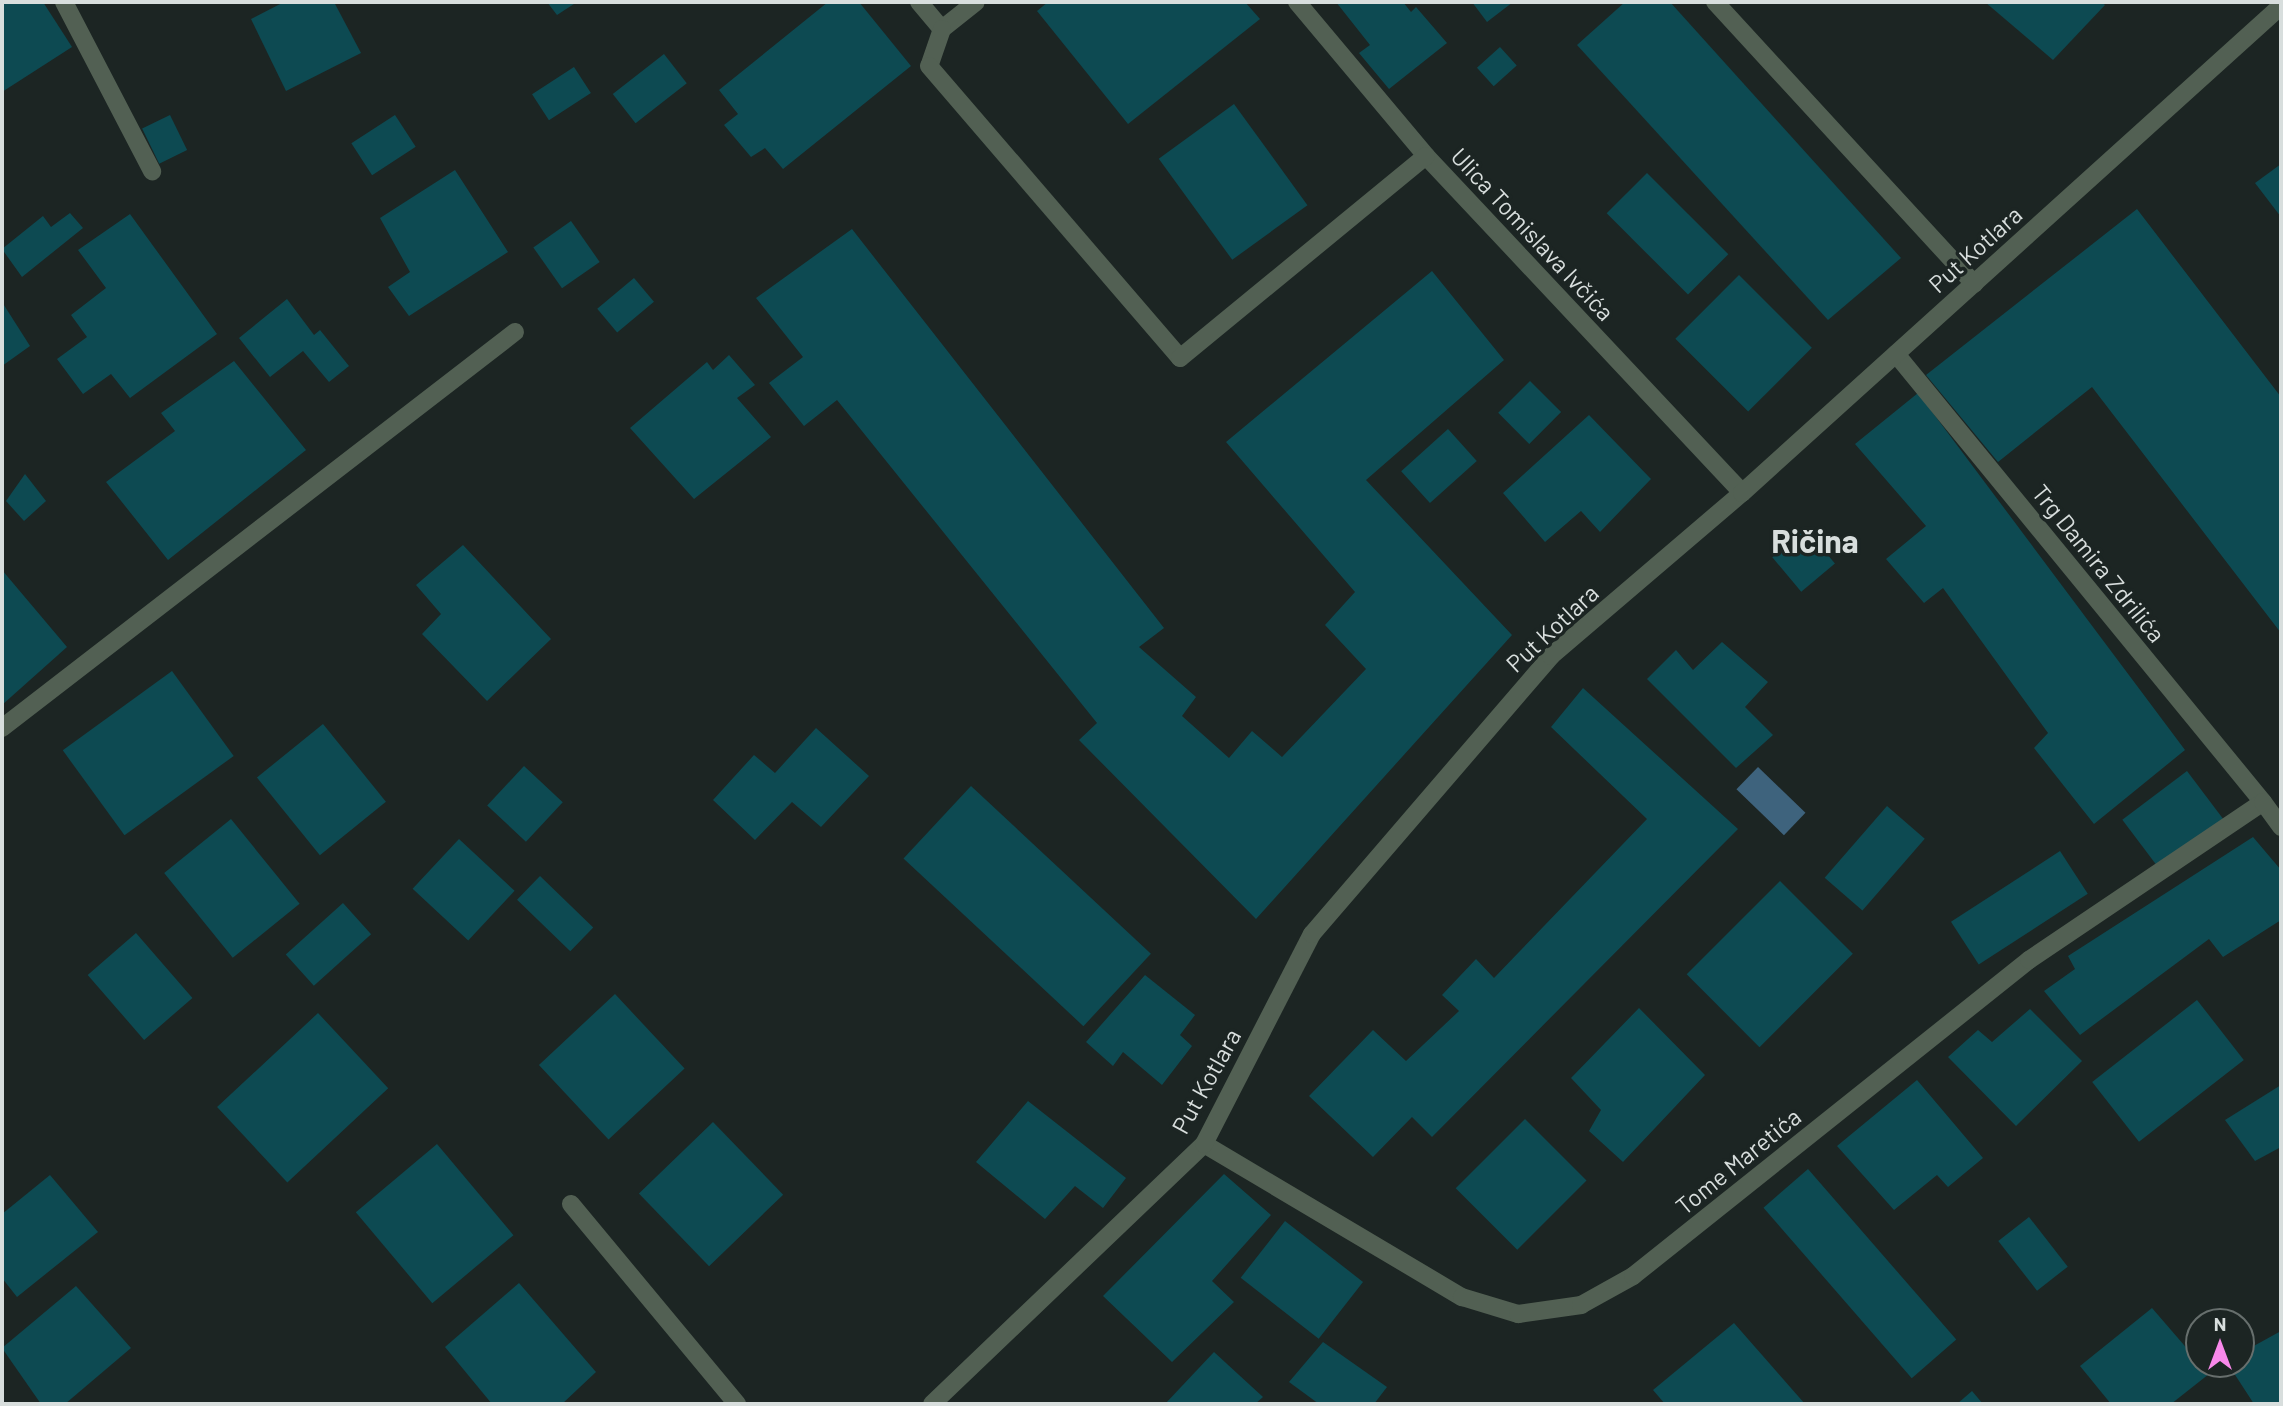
<!DOCTYPE html>
<meta charset="utf-8">
<style>
body{margin:0}
#map{position:relative;width:2283px;height:1406px;overflow:hidden;background:#1c2523;font-family:Barlow,sans-serif}
div>[style]{position:absolute}
.water>*{inset:0;background:#3e637d;transform-origin:0 0}
.building>*{inset:0;background:#0d4a52;transform-origin:0 0}
.service>*{height:18px;margin:-9px;padding:0 9px;transform-origin:9px;border-radius:9px;background:#526053}
.pedestrian>*{height:18px;margin:-9px;padding:0 9px;transform-origin:9px;border-radius:9px;background:#526053}
.minor>*{height:18px;margin:-9px;padding:0 9px;transform-origin:9px;border-radius:9px;background:#526053}
span{translate:-50% -50%;white-space:nowrap;text-align:center;line-height:1.15;-webkit-text-stroke:7px #1c2523;paint-order:stroke}
.street-label{font-size:24px;color:#d8dedd}
.district-label{font-size:32px;color:#d8dedd;font-weight:700}
.frame{position:absolute;inset:0;border:4px solid #d8dedd;pointer-events:none}
.north{position:absolute;left:2185px;top:1308px;width:70px;height:70px;box-sizing:border-box;background:#1c2523;border:2px solid #676f6d;border-radius:50%;rotate:0deg;font-size:19px;font-weight:700;line-height:28px;text-align:center;color:#d8dedd}
.north::after{content:'';display:block;margin:auto;width:24px;height:32px;background:#f888ea;clip-path:polygon(50% 0,100% 100%,50% 72%,0 100%)}
</style>
<div id="map">
<div class="water">
<i style="left:1758px;top:767px;width:66px;height:31px;rotate:44deg"></i>
</div>
<div class="building">
<i style="clip-path:polygon(2px 2px,43px 2px,72px 47px,2px 92px)"></i>
<i style="clip-path:polygon(284px 2px,334px 2px,361px 53px,286px 91px,251px 19px)"></i>
<i style="clip-path:polygon(547px 2px,577px 2px,557px 15px)"></i>
<i style="clip-path:polygon(828px 2px,859px 2px,911px 66px,783px 169px,765px 148px,751px 157px,724px 125px,738px 114px,719px 90px)"></i>
<i style="clip-path:polygon(1048px 2px,1245px 2px,1260px 19px,1128px 124px,1037px 11px)"></i>
<i style="clip-path:polygon(1336px 2px,1403px 2px,1411px 12px,1416px 7px,1447px 43px,1389px 89px,1359px 53px,1370px 45px)"></i>
<i style="clip-path:polygon(1472px 2px,1513px 2px,1487px 22px)"></i>
<i style="clip-path:polygon(1625px 2px,1670px 2px,1901px 258px,1828px 320px,1577px 45px)"></i>
<i style="clip-path:polygon(1985px 2px,2101px 2px,2105px 5px,2053px 60px)"></i>
<i style="left:1500px;top:47px;width:25px;height:31px;rotate:48deg"></i>
<i style="left:664px;top:54px;width:37px;height:65px;rotate:52deg"></i>
<i style="left:574px;top:67px;width:31px;height:50px;rotate:57deg"></i>
<i style="left:1234px;top:104px;width:125px;height:93px;rotate:54deg"></i>
<i style="left:170px;top:115px;width:39px;height:31px;rotate:64deg"></i>
<i style="left:395px;top:115px;width:38px;height:52px;rotate:57deg"></i>
<i style="clip-path:polygon(2281px 164px,2281px 217px,2255px 183px)"></i>
<i style="clip-path:polygon(455px 170px,508px 252px,409px 316px,388px 287px,410px 272px,380px 218px)"></i>
<i style="left:1647px;top:173px;width:115px;height:57px;rotate:45deg"></i>
<i style="clip-path:polygon(2137px 209px,2281px 397px,2281px 633px,2092px 387px,1998px 462px,1926px 375px)"></i>
<i style="clip-path:polygon(70px 213px,83px 228px,22px 277px,2px 249px,43px 216px,51px 227px)"></i>
<i style="clip-path:polygon(130px 214px,217px 334px,130px 398px,111px 374px,83px 394px,57px 359px,87px 337px,71px 315px,106px 288px,78px 250px)"></i>
<i style="left:571px;top:221px;width:50px;height:46px;rotate:55deg"></i>
<i style="clip-path:polygon(852px 229px,1164px 628px,1139px 647px,1196px 697px,1182px 716px,1229px 758px,1252px 731px,1282px 757px,1366px 669px,1325px 625px,1355px 592px,1226px 442px,1432px 271px,1504px 360px,1366px 480px,1512px 635px,1256px 919px,1079px 740px,1097px 723px,837px 400px,804px 426px,769px 383px,803px 357px,756px 298px)"></i>
<i style="left:1739px;top:275px;width:103px;height:90px;rotate:45deg"></i>
<i style="left:634px;top:278px;width:31px;height:48px;rotate:50deg"></i>
<i style="clip-path:polygon(287px 299px,314px 335px,320px 330px,349px 366px,329px 382px,303px 351px,270px 377px,239px 338px)"></i>
<i style="clip-path:polygon(2px 302px,30px 346px,2px 366px)"></i>
<i style="clip-path:polygon(729px 355px,755px 385px,737px 398px,771px 437px,694px 499px,630px 428px,707px 362px,713px 370px)"></i>
<i style="clip-path:polygon(234px 361px,306px 450px,168px 560px,106px 482px,175px 431px,161px 413px)"></i>
<i style="left:1530px;top:381px;width:44px;height:45px;rotate:45deg"></i>
<i style="clip-path:polygon(1918px 393px,2185px 750px,2094px 824px,2034px 748px,2048px 733px,1943px 588px,1924px 603px,1886px 559px,1926px 526px,1855px 444px)"></i>
<i style="clip-path:polygon(1589px 415px,1651px 479px,1600px 532px,1581px 511px,1545px 542px,1503px 493px)"></i>
<i style="left:1448px;top:429px;width:43px;height:63px;rotate:48deg"></i>
<i style="clip-path:polygon(25px 474px,46px 501px,24px 521px,6px 501px)"></i>
<i style="left:1806px;top:529px;width:45px;height:44px;rotate:50deg"></i>
<i style="clip-path:polygon(463px 545px,551px 639px,487px 701px,422px 634px,441px 614px,416px 585px)"></i>
<i style="clip-path:polygon(2px 570px,67px 647px,2px 705px)"></i>
<i style="clip-path:polygon(1722px 642px,1768px 682px,1745px 707px,1773px 735px,1736px 768px,1647px 679px,1676px 650px,1693px 670px)"></i>
<i style="left:172px;top:671px;width:105px;height:135px;rotate:54deg"></i>
<i style="clip-path:polygon(1583px 688px,1738px 829px,1432px 1137px,1412px 1117px,1373px 1157px,1309px 1096px,1373px 1030px,1406px 1061px,1459px 1011px,1442px 995px,1476px 959px,1494px 978px,1647px 819px,1551px 727px)"></i>
<i style="left:323px;top:724px;width:100px;height:85px;rotate:51deg"></i>
<i style="clip-path:polygon(816px 728px,869px 776px,821px 827px,792px 802px,755px 840px,713px 800px,754px 755px,775px 773px)"></i>
<i style="left:524px;top:766px;width:53px;height:54px;rotate:43deg"></i>
<i style="left:2187px;top:771px;width:62px;height:81px;rotate:53deg"></i>
<i style="left:971px;top:786px;width:246px;height:99px;rotate:43deg"></i>
<i style="left:1887px;top:806px;width:50px;height:95px;rotate:41deg"></i>
<i style="left:231px;top:819px;width:109px;height:86px;rotate:51deg"></i>
<i style="clip-path:polygon(2253px 837px,2281px 870px,2281px 920px,2223px 957px,2209px 939px,2080px 1035px,2044px 991px,2075px 969px,2068px 956px)"></i>
<i style="left:459px;top:839px;width:76px;height:68px;rotate:43deg"></i>
<i style="left:2060px;top:851px;width:51px;height:130px;rotate:57deg"></i>
<i style="left:540px;top:876px;width:74px;height:33px;rotate:44deg"></i>
<i style="left:1780px;top:881px;width:103px;height:132px;rotate:45deg"></i>
<i style="left:343px;top:903px;width:42px;height:77px;rotate:48deg"></i>
<i style="left:136px;top:933px;width:86px;height:64px;rotate:49deg"></i>
<i style="clip-path:polygon(1145px 975px,1195px 1015px,1180px 1035px,1192px 1046px,1162px 1085px,1123px 1052px,1113px 1066px,1086px 1042px)"></i>
<i style="left:615px;top:994px;width:102px;height:104px;rotate:47deg"></i>
<i style="left:2197px;top:1000px;width:76px;height:133px;rotate:52deg"></i>
<i style="clip-path:polygon(1639px 1008px,1705px 1075px,1623px 1162px,1589px 1131px,1601px 1110px,1571px 1078px)"></i>
<i style="clip-path:polygon(2030px 1009px,2082px 1061px,2016px 1126px,1948px 1057px,1978px 1030px,1992px 1042px)"></i>
<i style="left:318px;top:1013px;width:103px;height:138px;rotate:47deg"></i>
<i style="clip-path:polygon(1917px 1080px,1983px 1158px,1948px 1187px,1937px 1175px,1894px 1210px,1837px 1146px)"></i>
<i style="clip-path:polygon(2281px 1085px,2281px 1147px,2255px 1161px,2225px 1120px)"></i>
<i style="clip-path:polygon(1028px 1101px,1126px 1178px,1103px 1208px,1075px 1186px,1045px 1219px,976px 1162px)"></i>
<i style="left:1525px;top:1119px;width:87px;height:98px;rotate:45deg"></i>
<i style="left:713px;top:1122px;width:101px;height:103px;rotate:46deg"></i>
<i style="left:437px;top:1144px;width:119px;height:106px;rotate:50deg"></i>
<i style="left:1808px;top:1169px;width:226px;height:59px;rotate:49deg"></i>
<i style="clip-path:polygon(1224px 1174px,1271px 1215px,1212px 1281px,1234px 1302px,1172px 1362px,1103px 1296px)"></i>
<i style="clip-path:polygon(50px 1175px,98px 1232px,17px 1297px,2px 1278px,2px 1214px)"></i>
<i style="left:2029px;top:1217px;width:63px;height:39px;rotate:52deg"></i>
<i style="left:1285px;top:1221px;width:99px;height:72px;rotate:38deg"></i>
<i style="clip-path:polygon(519px 1283px,596px 1372px,562px 1404px,492px 1404px,445px 1347px)"></i>
<i style="clip-path:polygon(76px 1286px,131px 1348px,65px 1404px,41px 1404px,2px 1348px)"></i>
<i style="clip-path:polygon(2152px 1308px,2209px 1374px,2171px 1404px,2111px 1404px,2080px 1366px)"></i>
<i style="clip-path:polygon(1734px 1323px,1805px 1404px,1665px 1404px,1653px 1390px)"></i>
<i style="clip-path:polygon(2281px 1331px,2281px 1404px,2254px 1404px,2228px 1364px,2241px 1364px,2241px 1353px)"></i>
<i style="clip-path:polygon(1323px 1342px,1387px 1387px,1374px 1404px,1319px 1404px,1289px 1382px)"></i>
<i style="clip-path:polygon(1214px 1352px,1263px 1397px,1255px 1404px,1165px 1404px)"></i>
<i style="clip-path:polygon(1972px 1391px,1983px 1404px,1957px 1404px)"></i>
</div>
<div class="service">
<i style="left:571px;top:1204px;width:260px;rotate:50.3deg"></i>
</div>
<div class="pedestrian">
<i style="left:1896px;top:354px;width:579px;rotate:50.68deg"></i>
</div>
<div class="minor">
<i style="left:64px;top:2px;width:191px;rotate:62.5deg"></i>
<i style="left:919px;top:2px;width:35px;rotate:50deg"></i>
<i style="left:942px;top:29px;width:43px;rotate:-38.5deg"></i>
<i style="left:1297px;top:2px;width:201px;rotate:50deg"></i>
<i style="left:1426px;top:156px;width:462px;rotate:46.8deg"></i>
<i style="left:1715px;top:2px;width:383px;rotate:47.4deg"></i>
<i style="left:942px;top:29px;width:39px;rotate:109deg"></i>
<i style="left:929px;top:66px;width:385px;rotate:49.3deg"></i>
<i style="left:1180px;top:358px;width:318px;rotate:-39.4deg"></i>
<i style="left:2px;top:728px;width:648px;rotate:-37.67deg"></i>
<i style="left:1204px;top:1144px;width:300px;rotate:30.7deg"></i>
<i style="left:1462px;top:1297px;width:59px;rotate:16.9deg"></i>
<i style="left:1518px;top:1314px;width:64px;rotate:-8.1deg"></i>
<i style="left:1581px;top:1305px;width:60px;rotate:-29.1deg"></i>
<i style="left:1633px;top:1276px;width:507px;rotate:-38.59deg"></i>
<i style="left:2029px;top:960px;width:282px;rotate:-34deg"></i>
<i style="left:2263px;top:802px;width:31px;rotate:54deg"></i>
<i style="left:932px;top:1404px;width:376px;rotate:-43.7deg"></i>
<i style="left:1204px;top:1144px;width:236px;rotate:-62.8deg"></i>
<i style="left:1312px;top:934px;width:367px;rotate:-49.3deg"></i>
<i style="left:1551px;top:656px;width:251px;rotate:-40.5deg"></i>
<i style="left:1742px;top:493px;width:726px;rotate:-42.1deg"></i>
</div>
<div class="street-label">
<span style="left:1533px;top:234px;rotate:47deg">Ulica Tomislava Ivčića</span>
<span style="left:1975px;top:249px;rotate:-42deg">Put Kotlara</span>
<span style="left:2099px;top:563px;rotate:51deg">Trg Damira Zdrilića</span>
<span style="left:1552px;top:628px;rotate:-43deg">Put Kotlara</span>
<span style="left:1206px;top:1081px;rotate:-61deg">Put Kotlara</span>
<span style="left:1738px;top:1161px;rotate:-39deg">Tome Maretića</span>
</div>
<div class="district-label">
<span style="left:1815px;top:540px">Ričina</span>
</div>
<div class="frame"></div>
<div class="north">N</div>
</div>
